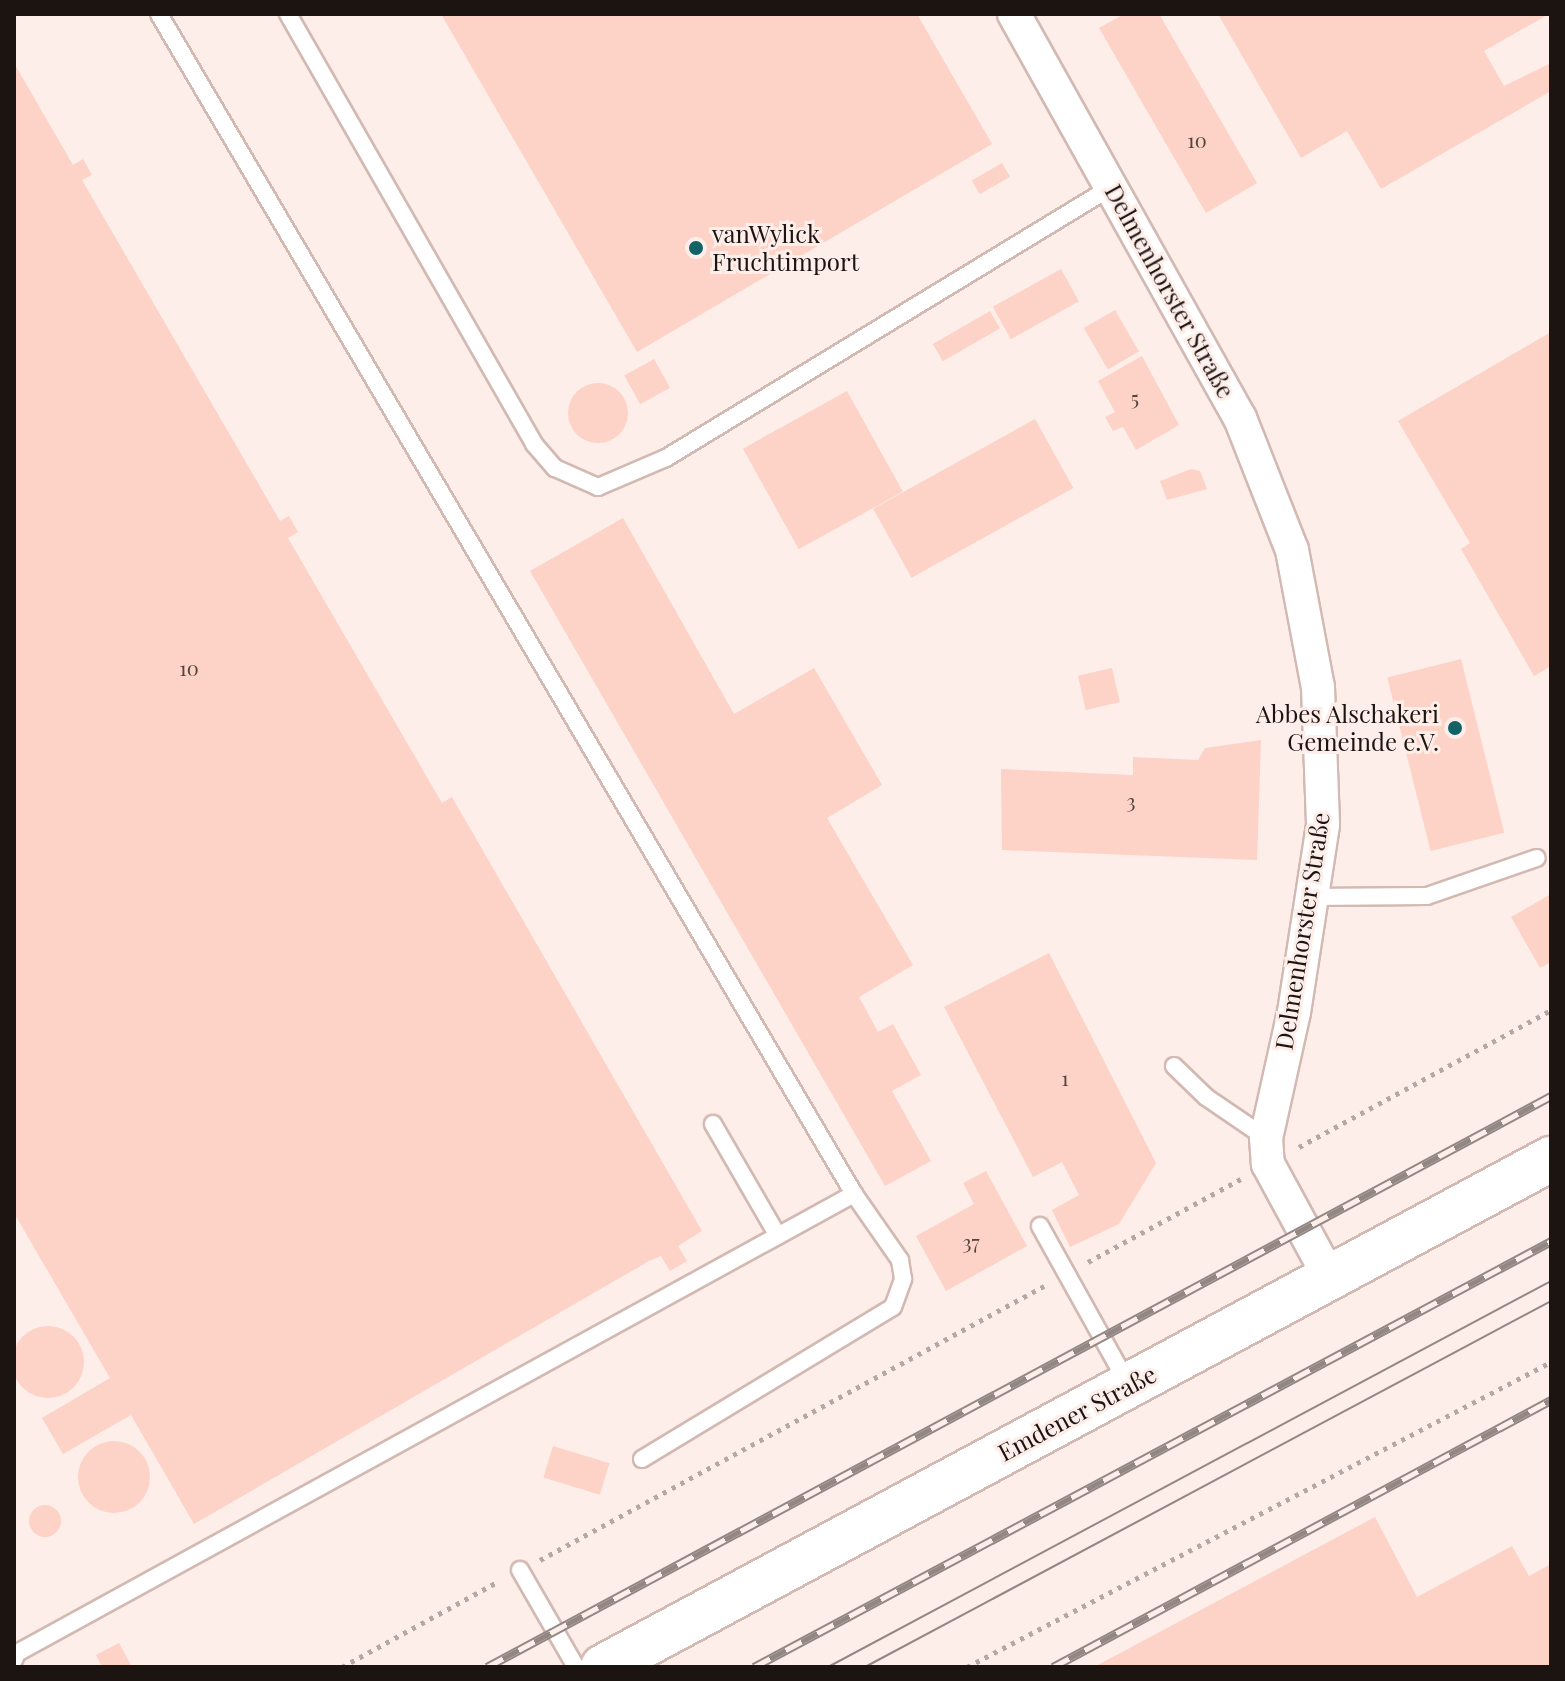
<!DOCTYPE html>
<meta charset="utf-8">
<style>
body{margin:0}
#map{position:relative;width:1565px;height:1681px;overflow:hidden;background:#feeee9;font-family:"Playfair Display",serif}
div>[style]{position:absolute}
.building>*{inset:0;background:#fdd2c7;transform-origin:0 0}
.round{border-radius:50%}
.path>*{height:5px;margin-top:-2.5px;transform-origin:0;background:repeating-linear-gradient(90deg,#b5a8a3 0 4px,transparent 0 10px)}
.roads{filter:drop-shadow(2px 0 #d2b9b2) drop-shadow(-2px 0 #d2b9b2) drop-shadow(0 2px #d2b9b2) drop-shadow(0 -2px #d2b9b2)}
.lane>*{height:16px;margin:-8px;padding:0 8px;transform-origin:8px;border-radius:8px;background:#fff}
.street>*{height:32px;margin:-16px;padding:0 16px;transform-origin:16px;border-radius:16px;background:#fff}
.secondary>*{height:44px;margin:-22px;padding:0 22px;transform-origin:22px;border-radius:22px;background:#fff}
.tram>*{height:2px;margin:-1px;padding:0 1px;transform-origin:1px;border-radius:1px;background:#938783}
.rail>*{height:9px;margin-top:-4.5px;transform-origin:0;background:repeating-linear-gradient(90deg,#feeee9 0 18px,#938783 0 36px);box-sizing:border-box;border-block:2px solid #938783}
.dots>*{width:22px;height:22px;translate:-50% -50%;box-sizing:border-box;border:4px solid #feeee9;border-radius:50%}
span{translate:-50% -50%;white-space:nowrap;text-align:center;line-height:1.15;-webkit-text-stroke:6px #feeee9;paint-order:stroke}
.number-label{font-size:20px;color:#54443e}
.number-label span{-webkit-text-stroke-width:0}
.poi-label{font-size:24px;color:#1c1411}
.left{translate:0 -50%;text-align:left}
.right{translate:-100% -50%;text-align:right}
.street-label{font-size:24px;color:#1c1411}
.frame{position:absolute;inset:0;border:16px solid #1c1411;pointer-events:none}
</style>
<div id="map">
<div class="building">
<i style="clip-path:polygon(441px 14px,917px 14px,992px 144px,637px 352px)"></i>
<i style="clip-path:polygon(1124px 14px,1159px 14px,1257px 183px,1206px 213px,1099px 28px)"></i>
<i style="clip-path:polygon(1218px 14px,1549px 14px,1484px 51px,1504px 86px,1551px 63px,1551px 91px,1381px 189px,1347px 131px,1301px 158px)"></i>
<i style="clip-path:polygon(14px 63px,73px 165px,83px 159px,92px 175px,82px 180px,280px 521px,289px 516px,298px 532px,288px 538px,442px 803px,452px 797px,702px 1231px,678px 1246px,687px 1261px,670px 1271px,661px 1256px,649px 1261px,194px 1524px,131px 1415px,63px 1454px,42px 1418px,110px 1378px,14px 1213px)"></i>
<i style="left:1002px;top:163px;width:16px;height:35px;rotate:60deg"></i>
<i style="left:1061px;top:269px;width:37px;height:78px;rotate:61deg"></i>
<i style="left:1115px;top:310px;width:48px;height:36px;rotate:60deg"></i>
<i style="left:990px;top:311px;width:20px;height:66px;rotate:60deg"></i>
<i style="clip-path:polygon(1551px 332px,1551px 666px,1534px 676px,1461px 549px,1470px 543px,1398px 421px)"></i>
<i style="clip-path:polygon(1142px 356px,1179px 425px,1136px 450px,1123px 427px,1113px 431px,1105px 417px,1115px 412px,1098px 381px)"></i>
<i style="left:654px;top:359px;width:33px;height:34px;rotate:61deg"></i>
<i class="round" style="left:568px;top:383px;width:60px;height:60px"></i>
<i style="left:847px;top:391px;width:115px;height:119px;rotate:61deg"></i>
<i style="left:1035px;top:419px;width:79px;height:185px;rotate:61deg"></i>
<i style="clip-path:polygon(1191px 469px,1200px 471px,1207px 489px,1167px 500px,1160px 481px)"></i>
<i style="clip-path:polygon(623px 518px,734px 714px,814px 668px,882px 785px,827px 818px,913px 965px,859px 997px,878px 1032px,893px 1024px,921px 1075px,892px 1091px,931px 1161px,885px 1186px,530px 571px)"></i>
<i style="left:1461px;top:659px;width:179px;height:76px;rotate:76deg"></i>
<i style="left:1112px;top:668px;width:35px;height:35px;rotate:77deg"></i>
<i style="clip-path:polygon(1261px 740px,1257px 860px,1002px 850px,1001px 769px,1133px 775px,1133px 757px,1198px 760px,1205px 748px)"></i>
<i style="clip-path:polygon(1551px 894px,1551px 962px,1540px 968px,1511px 917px)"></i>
<i style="clip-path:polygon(1049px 953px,1156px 1163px,1119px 1224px,1070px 1247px,1052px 1210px,1079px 1195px,1062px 1162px,1033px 1177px,944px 1007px)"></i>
<i style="clip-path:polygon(986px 1171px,1027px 1246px,946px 1291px,916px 1236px,974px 1204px,963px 1183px)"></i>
<i class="round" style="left:12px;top:1326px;width:72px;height:72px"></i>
<i class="round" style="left:78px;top:1441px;width:72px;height:72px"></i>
<i style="left:553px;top:1446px;width:59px;height:33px;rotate:17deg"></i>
<i class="round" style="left:29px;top:1505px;width:32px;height:32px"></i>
<i style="clip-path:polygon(1375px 1517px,1417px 1597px,1512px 1546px,1529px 1576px,1551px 1564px,1551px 1667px,1094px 1667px)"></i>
<i style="clip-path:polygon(119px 1643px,132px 1667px,102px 1667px,96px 1655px)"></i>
</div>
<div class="path">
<i style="left:1299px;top:1147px;width:287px;rotate:-28.5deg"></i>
<i style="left:1088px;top:1262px;width:174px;rotate:-28.5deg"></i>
<i style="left:540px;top:1560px;width:574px;rotate:-28.53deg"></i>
<i style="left:342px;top:1667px;width:179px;rotate:-28.7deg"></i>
<i style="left:967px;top:1667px;width:659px;rotate:-27.58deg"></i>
</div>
<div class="roads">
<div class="lane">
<i style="left:288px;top:14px;width:495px;rotate:60.2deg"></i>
<i style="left:534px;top:444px;width:32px;rotate:49deg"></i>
<i style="left:555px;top:468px;width:47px;rotate:23.8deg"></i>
<i style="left:598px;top:487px;width:74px;rotate:-23.1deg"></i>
<i style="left:666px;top:458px;width:523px;rotate:-31.32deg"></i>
<i style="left:1311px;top:897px;width:116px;rotate:-0.5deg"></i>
<i style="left:1427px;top:896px;width:116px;rotate:-19.1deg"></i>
<i style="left:1174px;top:1066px;width:45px;rotate:44.1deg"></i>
<i style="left:1206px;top:1097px;width:73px;rotate:34.3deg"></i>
<i style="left:713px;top:1124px;width:129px;rotate:59.9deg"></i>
<i style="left:1040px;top:1226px;width:181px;rotate:60.9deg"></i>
<i style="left:642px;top:1459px;width:293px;rotate:-31.2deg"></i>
<i style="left:893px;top:1307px;width:30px;rotate:-70deg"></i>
<i style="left:903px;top:1279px;width:19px;rotate:-99deg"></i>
<i style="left:900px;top:1260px;width:80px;rotate:-124.9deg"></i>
<i style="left:520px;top:1570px;width:112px;rotate:60deg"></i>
<i style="left:14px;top:1660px;width:8px;rotate:-67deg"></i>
<i style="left:17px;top:1653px;width:955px;rotate:-28.74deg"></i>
<i style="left:854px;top:1194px;width:1369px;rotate:-120.5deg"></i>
</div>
<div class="street">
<i style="left:1014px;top:14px;width:463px;rotate:60.8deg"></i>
<i style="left:1240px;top:418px;width:142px;rotate:68.5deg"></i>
<i style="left:1292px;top:550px;width:139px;rotate:79.3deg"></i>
<i style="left:1318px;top:687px;width:138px;rotate:87.9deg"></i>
<i style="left:1323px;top:825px;width:189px;rotate:98.8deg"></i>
<i style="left:1294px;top:1012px;width:129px;rotate:102.5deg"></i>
<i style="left:1266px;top:1138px;width:26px;rotate:86deg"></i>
<i style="left:1268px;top:1164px;width:130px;rotate:61.5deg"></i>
</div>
<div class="secondary">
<i style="left:603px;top:1667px;width:1076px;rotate:-28.19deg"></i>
</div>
</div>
<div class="tram">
<i style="left:828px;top:1667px;width:820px;rotate:-28.1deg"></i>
<i style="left:865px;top:1667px;width:778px;rotate:-28.08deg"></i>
</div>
<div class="rail">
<i style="left:487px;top:1667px;width:1208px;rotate:-28.22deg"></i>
<i style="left:754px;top:1667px;width:904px;rotate:-28.12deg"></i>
<i style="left:1053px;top:1667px;width:565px;rotate:-28.2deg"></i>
</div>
<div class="dots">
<i style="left:696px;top:248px;background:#126268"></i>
<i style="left:1455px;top:728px;background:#126268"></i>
</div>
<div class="number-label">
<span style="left:1197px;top:139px">10</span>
<span style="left:1135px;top:397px">5</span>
<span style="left:189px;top:667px">10</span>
<span style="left:1131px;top:800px">3</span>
<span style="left:1065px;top:1077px">1</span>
<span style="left:971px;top:1241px">37</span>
</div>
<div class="poi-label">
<span class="left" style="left:712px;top:248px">vanWylick<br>Fruchtimport</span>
<span class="right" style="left:1439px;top:728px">Abbes Alschakeri<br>Gemeinde e.V.</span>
</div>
<div class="street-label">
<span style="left:1170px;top:291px;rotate:61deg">Delmenhorster Straße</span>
<span style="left:1302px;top:931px;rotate:-81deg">Delmenhorster Straße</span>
<span style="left:1077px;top:1413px;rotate:-28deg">Emdener Straße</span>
</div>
<div class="frame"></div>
</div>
